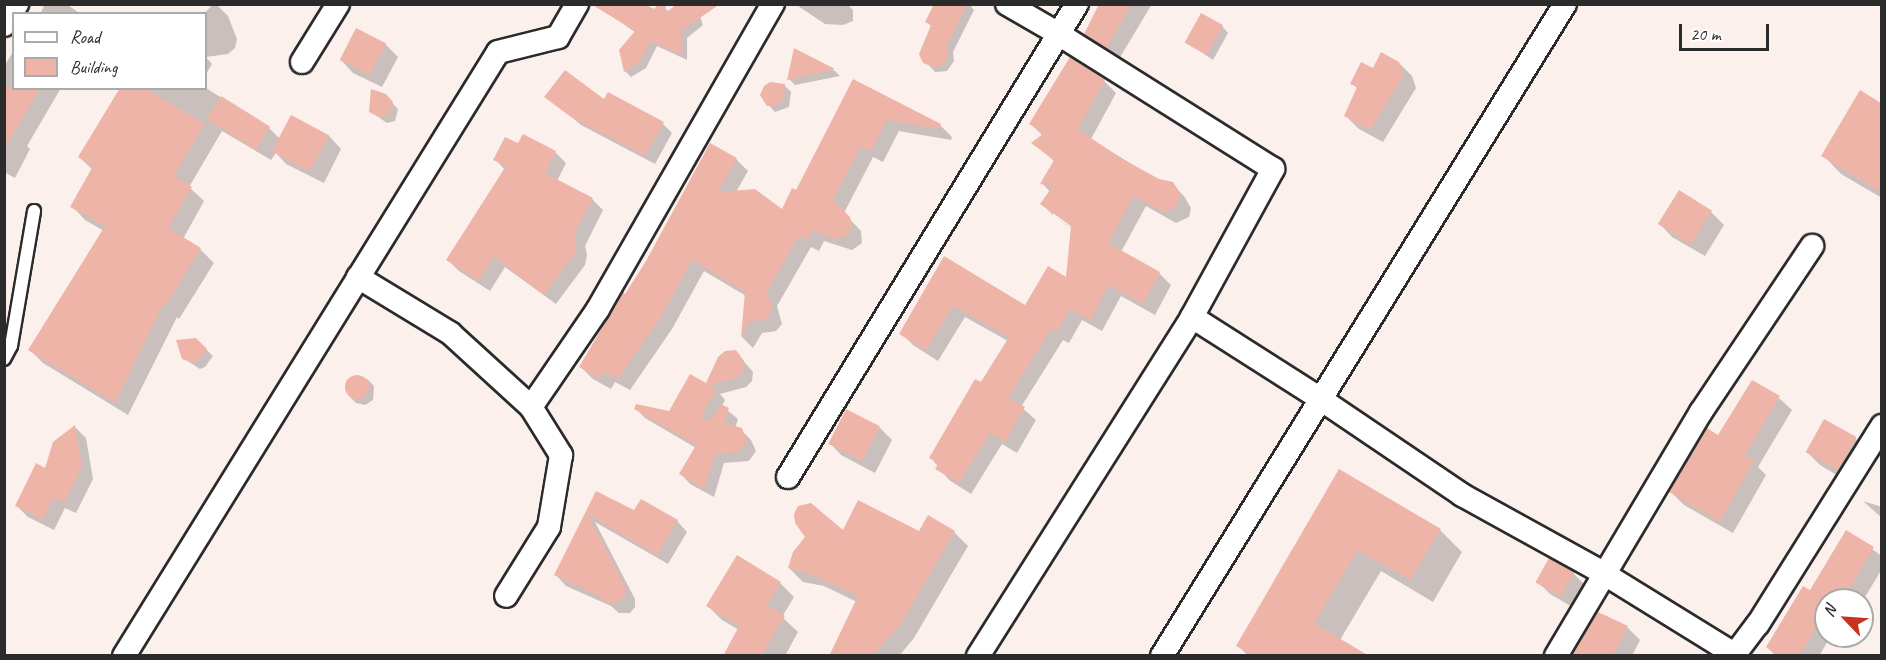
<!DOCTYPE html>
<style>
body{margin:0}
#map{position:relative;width:1886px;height:660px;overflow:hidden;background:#fcf0ed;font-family:Caveat,sans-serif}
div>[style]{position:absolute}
.shadow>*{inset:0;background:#0003}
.building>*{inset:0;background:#eeb4a7;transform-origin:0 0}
.round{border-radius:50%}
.roads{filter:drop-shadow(2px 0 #2b2b2b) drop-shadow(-2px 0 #2b2b2b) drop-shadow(0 2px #2b2b2b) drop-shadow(0 -2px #2b2b2b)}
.service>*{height:12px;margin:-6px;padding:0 6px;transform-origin:6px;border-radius:6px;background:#fff}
.minor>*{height:22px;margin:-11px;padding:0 11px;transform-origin:11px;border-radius:11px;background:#fff}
span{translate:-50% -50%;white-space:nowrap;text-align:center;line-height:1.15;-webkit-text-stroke:5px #fff;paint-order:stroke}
.frame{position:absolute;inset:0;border:6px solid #2b2b2b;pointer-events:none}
.legend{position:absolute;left:12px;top:12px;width:195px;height:78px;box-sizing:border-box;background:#fff;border:2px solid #aaa;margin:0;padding:8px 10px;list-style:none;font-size:18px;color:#2b2b2b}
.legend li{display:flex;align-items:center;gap:12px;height:30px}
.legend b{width:30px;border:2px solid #aaa}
.north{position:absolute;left:1814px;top:588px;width:60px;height:60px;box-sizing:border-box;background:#fff;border:2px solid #aaa;border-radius:50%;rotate:295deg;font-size:16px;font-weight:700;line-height:24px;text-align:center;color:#2b2b2b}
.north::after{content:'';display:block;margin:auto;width:21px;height:27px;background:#c8321e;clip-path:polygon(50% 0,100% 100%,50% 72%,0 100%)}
.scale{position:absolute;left:1679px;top:24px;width:90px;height:27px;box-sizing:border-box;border:3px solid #2b2b2b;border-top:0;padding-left:8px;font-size:18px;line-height:21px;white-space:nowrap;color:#2b2b2b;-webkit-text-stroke:4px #fff;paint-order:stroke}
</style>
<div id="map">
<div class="shadow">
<i style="clip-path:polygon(45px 4px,66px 4px,81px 14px,40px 14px)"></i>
<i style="clip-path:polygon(213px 4px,216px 4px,228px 16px,237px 39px,235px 48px,228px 54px,206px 57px,212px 64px,206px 74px,204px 14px)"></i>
<i style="clip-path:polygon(795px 4px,847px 4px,853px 10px,853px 21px,843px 25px,825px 24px)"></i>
<i style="clip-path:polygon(936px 4px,969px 4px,974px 10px,953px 52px,954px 61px,947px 71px,935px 72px,922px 58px,932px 27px,927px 22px)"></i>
<i style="clip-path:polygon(1102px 4px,1152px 4px,1119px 59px,1098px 46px,1086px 33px)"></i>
<i style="clip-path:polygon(665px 8px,669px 12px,698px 10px,703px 25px,687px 38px,687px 60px,657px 46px,646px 68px,631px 77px,625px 71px,636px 33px,615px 18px)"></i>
<i style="clip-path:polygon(1222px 26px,1228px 33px,1213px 60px,1186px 42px)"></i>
<i style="clip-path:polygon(385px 44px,398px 57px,382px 87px,353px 73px,341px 60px)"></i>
<i style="clip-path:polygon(14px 50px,14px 88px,61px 88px,27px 146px,30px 149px,15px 178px,4px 172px,4px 67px)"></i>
<i style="clip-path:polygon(795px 50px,835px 71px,840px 76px,795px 85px,789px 79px)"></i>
<i style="clip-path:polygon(1399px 63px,1412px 76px,1416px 88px,1383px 142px,1359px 129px,1346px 116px,1358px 89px,1352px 83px,1373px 70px)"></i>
<i style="clip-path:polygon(854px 81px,940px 125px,952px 137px,951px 140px,899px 131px,883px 162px,873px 157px,844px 213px,861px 231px,862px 243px,852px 250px,824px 241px,819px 251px,811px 247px,777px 306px,782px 324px,776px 331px,762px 333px,753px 348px,742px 337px,746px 296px,704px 271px,672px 329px,630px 390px,615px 382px,611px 389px,593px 379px,581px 367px,625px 296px,736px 159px,748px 171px,736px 192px,782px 211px,797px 192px)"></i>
<i style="clip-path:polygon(1104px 81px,1116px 93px,1091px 139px,1159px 181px,1172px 184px,1184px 196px,1191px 208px,1189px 217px,1176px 223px,1146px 206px,1121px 252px,1159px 273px,1171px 285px,1155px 315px,1121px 296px,1102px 331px,1082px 320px,1069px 343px,1063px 340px,1021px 407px,1036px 420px,1017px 453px,1002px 444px,971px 494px,949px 480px,931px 458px,1008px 341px,965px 317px,938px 361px,913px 345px,901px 333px,945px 258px,1026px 307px,1068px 280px,1072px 229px,1053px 216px,1076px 231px,1078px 229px,1053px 211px,1053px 215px,1042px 204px,1050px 192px,1042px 183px,1055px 162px,1034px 143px,1043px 136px,1031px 124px)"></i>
<i style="clip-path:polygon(784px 85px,791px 92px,789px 107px,775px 112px,764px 100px)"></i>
<i style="clip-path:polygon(120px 88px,206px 88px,269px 128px,280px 139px,292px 117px,329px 136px,341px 149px,324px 183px,286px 164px,276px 153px,271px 160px,222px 131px,189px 187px,204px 201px,183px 239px,200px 249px,214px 263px,179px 319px,177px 317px,128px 415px,43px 363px,30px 350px,104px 231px,85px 220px,72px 206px,93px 170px,79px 157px)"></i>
<i style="clip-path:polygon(1860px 92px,1882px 105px,1882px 198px,1841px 174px,1823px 155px)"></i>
<i style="clip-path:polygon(546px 96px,604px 101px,663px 124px,672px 133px,655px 164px,581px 125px)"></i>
<i style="clip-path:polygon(392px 103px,398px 109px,395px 121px,387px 123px,371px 112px)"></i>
<i style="clip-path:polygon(519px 145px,555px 152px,566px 163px,557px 181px,592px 199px,603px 210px,585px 246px,587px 255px,585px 265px,556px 304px,505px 267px,490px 291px,459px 271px,448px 260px,505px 170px,495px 159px)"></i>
<i style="clip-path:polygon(1711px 212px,1724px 225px,1705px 256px,1672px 237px,1660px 224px)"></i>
<i style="clip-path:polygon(196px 340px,213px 356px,205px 367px,200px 369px,183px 358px)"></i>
<i style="clip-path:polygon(735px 351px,753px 372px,752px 381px,746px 387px,720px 394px,725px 400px,722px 406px,738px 419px,735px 428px,741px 430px,751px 440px,756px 451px,749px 461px,724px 463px,714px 497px,690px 484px,681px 474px,696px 448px,645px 418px,635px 408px,669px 413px,706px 385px)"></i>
<i style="clip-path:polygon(354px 376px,367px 379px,374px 386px,373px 400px,365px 405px,356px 403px,349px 396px,346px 385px)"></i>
<i style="clip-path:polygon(1779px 398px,1792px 410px,1758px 467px,1766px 475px,1733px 533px,1684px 505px,1671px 492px,1719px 437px)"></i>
<i style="clip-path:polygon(1825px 421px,1855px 438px,1868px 451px,1850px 483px,1820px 465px,1807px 452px)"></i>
<i style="clip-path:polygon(75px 427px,86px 438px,93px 479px,76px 513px,65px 508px,54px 530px,28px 517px,17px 506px)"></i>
<i style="clip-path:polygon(879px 427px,892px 440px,875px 473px,841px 455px,829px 442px)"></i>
<i style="clip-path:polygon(1340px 471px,1440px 530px,1462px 552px,1433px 602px,1381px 571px,1340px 640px,1364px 656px,1248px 656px,1238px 645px)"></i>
<i style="clip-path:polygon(597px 493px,635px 512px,677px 521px,687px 532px,668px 564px,595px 522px,635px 599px,635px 607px,630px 613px,619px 613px,611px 606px,566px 586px,556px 575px)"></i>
<i style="clip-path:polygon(1863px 501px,1882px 507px,1882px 518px,1873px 510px)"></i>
<i style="clip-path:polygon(844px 532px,954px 532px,968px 546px,914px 638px,899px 656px,831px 656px,857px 602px,824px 586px,803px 582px,789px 568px)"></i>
<i style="clip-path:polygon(1847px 532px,1882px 556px,1882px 569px,1862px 602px,1826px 600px,1826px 636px,1831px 636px,1819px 656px,1776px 656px,1767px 647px,1811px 592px)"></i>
<i style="clip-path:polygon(1549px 560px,1574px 574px,1586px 586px,1574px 608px,1550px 594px,1537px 581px)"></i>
<i style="clip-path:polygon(780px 583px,794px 597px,782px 617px,798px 632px,785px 656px,725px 656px,739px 630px,722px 620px,708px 606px)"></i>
<i style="clip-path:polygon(1627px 627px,1640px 640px,1632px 656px,1573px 656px)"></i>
</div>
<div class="building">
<i style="clip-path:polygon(591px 4px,645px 4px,654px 9px,658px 4px,663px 4px,666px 6px,663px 15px,677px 4px,720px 4px,681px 31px,682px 55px,650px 41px,640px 62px,624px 72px,619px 50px,635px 31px)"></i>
<i style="clip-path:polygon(934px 4px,968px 4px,947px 45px,947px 59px,937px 68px,923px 63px,919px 54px,931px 25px,925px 22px)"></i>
<i style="clip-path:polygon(1099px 4px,1132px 4px,1106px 48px,1084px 34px)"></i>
<i style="left:1201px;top:13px;width:25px;height:34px;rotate:29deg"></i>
<i style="left:356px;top:28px;width:34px;height:36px;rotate:27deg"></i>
<i style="clip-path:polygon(794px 48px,835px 69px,787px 80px)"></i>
<i style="clip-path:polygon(1381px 52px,1399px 62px,1404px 75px,1370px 130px,1344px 116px,1357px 87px,1350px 84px,1361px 62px,1373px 68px)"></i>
<i style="clip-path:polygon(1070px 57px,1105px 80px,1078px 129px,1117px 156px,1159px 179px,1173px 182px,1179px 191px,1179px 201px,1173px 209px,1163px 212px,1134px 196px,1108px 243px,1160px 272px,1143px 304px,1109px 285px,1090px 320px,1070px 309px,1057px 332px,1051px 329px,1008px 398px,1025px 407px,1005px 442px,990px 433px,959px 483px,935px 469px,939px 463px,929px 458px,975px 379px,981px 382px,1009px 337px,953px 306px,926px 350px,899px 334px,944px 256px,1025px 305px,1048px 266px,1066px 277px,1071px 226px,1040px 204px,1053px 186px,1040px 184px,1054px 160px,1031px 143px,1044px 133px,1029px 124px)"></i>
<i style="clip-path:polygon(565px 70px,604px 99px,608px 92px,664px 122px,645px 156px,571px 117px,544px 97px)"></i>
<i style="clip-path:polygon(853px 79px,941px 124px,939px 129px,887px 120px,871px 151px,861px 146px,833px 200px,850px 217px,852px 226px,848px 235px,835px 239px,812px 230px,807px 240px,799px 236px,766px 293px,771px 303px,771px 312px,765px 320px,750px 321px,741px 337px,745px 292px,692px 260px,661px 317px,618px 379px,603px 372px,599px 378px,579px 367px,623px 292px,625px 294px,646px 261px,710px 143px,737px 158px,718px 192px,755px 189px,782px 209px,792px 188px,796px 190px)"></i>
<i style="clip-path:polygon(770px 82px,785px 84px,784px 97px,777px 106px,767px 106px,760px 95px,764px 86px)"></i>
<i style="clip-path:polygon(4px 88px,40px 88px,4px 150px)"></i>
<i style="clip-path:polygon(120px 88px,145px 88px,205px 124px,174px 176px,192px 187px,168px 228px,201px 248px,165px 307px,164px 303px,115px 403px,28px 350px,105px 226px,70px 207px,93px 166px,78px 157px)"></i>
<i style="clip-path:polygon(371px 89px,386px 94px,393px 102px,389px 115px,379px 117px,369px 112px)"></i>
<i style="clip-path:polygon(1860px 90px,1881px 103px,1881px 192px,1821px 156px)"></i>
<i style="left:221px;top:96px;width:58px;height:27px;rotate:32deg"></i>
<i style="left:291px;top:115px;width:43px;height:41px;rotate:28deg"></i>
<i style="clip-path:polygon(523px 134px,556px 151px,545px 173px,593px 198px,574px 234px,577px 243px,575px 253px,544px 295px,494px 257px,479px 281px,446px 260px,506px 166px,493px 160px,505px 137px,518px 143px)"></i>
<i style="left:1679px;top:190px;width:39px;height:40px;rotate:32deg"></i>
<i style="clip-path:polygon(196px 338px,207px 349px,198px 361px,193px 363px,182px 359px,176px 340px)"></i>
<i style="clip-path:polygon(736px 350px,744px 361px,743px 371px,736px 378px,710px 385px,717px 389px,700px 418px,711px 420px,721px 404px,729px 408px,724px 423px,742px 428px,747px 441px,739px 452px,715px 454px,704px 489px,679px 474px,696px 445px,634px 409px,636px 404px,669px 411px,690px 374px,706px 383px,718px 357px,725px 351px)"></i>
<i class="round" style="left:345px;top:375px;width:24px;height:24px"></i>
<i style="clip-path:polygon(1752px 380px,1780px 396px,1745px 455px,1754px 461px,1720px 522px,1669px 492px,1707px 428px,1718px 435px)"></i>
<i style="left:846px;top:409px;width:38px;height:39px;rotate:27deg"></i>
<i style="left:1824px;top:419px;width:37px;height:38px;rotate:29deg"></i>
<i style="clip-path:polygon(75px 425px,82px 467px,64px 503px,53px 498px,43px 520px,15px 506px,36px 463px,45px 468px,53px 442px)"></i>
<i style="clip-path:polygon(1339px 469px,1441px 529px,1410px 580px,1358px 550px,1314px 623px,1369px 656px,1253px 656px,1236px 646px)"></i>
<i style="clip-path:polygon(596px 491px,634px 510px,641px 499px,678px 520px,657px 555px,587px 514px,625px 586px,625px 596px,615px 604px,606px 603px,599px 596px,554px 575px)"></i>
<i style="clip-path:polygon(858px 500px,919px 531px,928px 515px,955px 531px,901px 624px,872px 656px,829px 656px,858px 596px,808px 573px,788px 568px,793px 552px,805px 537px,795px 523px,794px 514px,798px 506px,811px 503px,843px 530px)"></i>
<i style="clip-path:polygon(1846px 530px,1874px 547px,1843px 600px,1826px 600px,1826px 611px,1799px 656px,1779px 656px,1766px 647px,1803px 586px,1810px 590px)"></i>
<i style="clip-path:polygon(737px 555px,781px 582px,767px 605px,785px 616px,761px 656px,723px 656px,739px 626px,706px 606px)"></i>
<i style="left:1549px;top:558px;width:29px;height:28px;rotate:29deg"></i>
<i style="clip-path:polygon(1598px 612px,1628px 626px,1613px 656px,1572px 656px)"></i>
</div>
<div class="roads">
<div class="service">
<i style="left:4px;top:359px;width:15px;rotate:-62deg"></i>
<i style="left:11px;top:346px;width:137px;rotate:-80.3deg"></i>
</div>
<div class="minor">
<i style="left:4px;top:25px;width:25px;rotate:-58deg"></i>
<i style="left:302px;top:62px;width:68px;rotate:-58.2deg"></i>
<i style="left:358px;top:277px;width:108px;rotate:31.3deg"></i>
<i style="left:450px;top:333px;width:110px;rotate:42.4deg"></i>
<i style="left:531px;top:407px;width:57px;rotate:58deg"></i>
<i style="left:561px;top:455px;width:73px;rotate:99.5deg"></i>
<i style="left:549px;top:527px;width:81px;rotate:121.9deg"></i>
<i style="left:1192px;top:317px;width:151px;rotate:32.5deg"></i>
<i style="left:1319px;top:398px;width:173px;rotate:34.1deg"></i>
<i style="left:1462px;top:495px;width:155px;rotate:28.9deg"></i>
<i style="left:1598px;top:570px;width:163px;rotate:31.7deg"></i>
<i style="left:531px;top:407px;width:119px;rotate:-55.6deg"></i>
<i style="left:598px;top:309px;width:352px;rotate:-60.2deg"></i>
<i style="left:788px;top:477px;width:554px;rotate:-58.58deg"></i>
<i style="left:1735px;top:654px;width:38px;rotate:-53deg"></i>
<i style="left:1758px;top:624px;width:234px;rotate:-57.9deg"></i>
<i style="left:124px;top:656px;width:710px;rotate:-58.23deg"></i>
<i style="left:498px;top:52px;width:62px;rotate:-14deg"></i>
<i style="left:558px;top:37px;width:38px;rotate:-60deg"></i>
<i style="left:978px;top:656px;width:401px;rotate:-57.7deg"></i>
<i style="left:1192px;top:317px;width:169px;rotate:-61.3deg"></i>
<i style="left:1273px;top:169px;width:253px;rotate:-147.8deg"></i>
<i style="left:1059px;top:34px;width:60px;rotate:-150deg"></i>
<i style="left:1162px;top:656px;width:766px;rotate:-58.28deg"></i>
<i style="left:1556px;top:656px;width:284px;rotate:-59.3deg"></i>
<i style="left:1701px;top:412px;width:200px;rotate:-56.2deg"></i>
</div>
</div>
<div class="frame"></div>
<ul class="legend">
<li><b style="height:8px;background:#fff"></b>Road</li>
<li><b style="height:16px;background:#eeb4a7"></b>Building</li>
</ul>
<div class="north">N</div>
<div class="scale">20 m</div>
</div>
